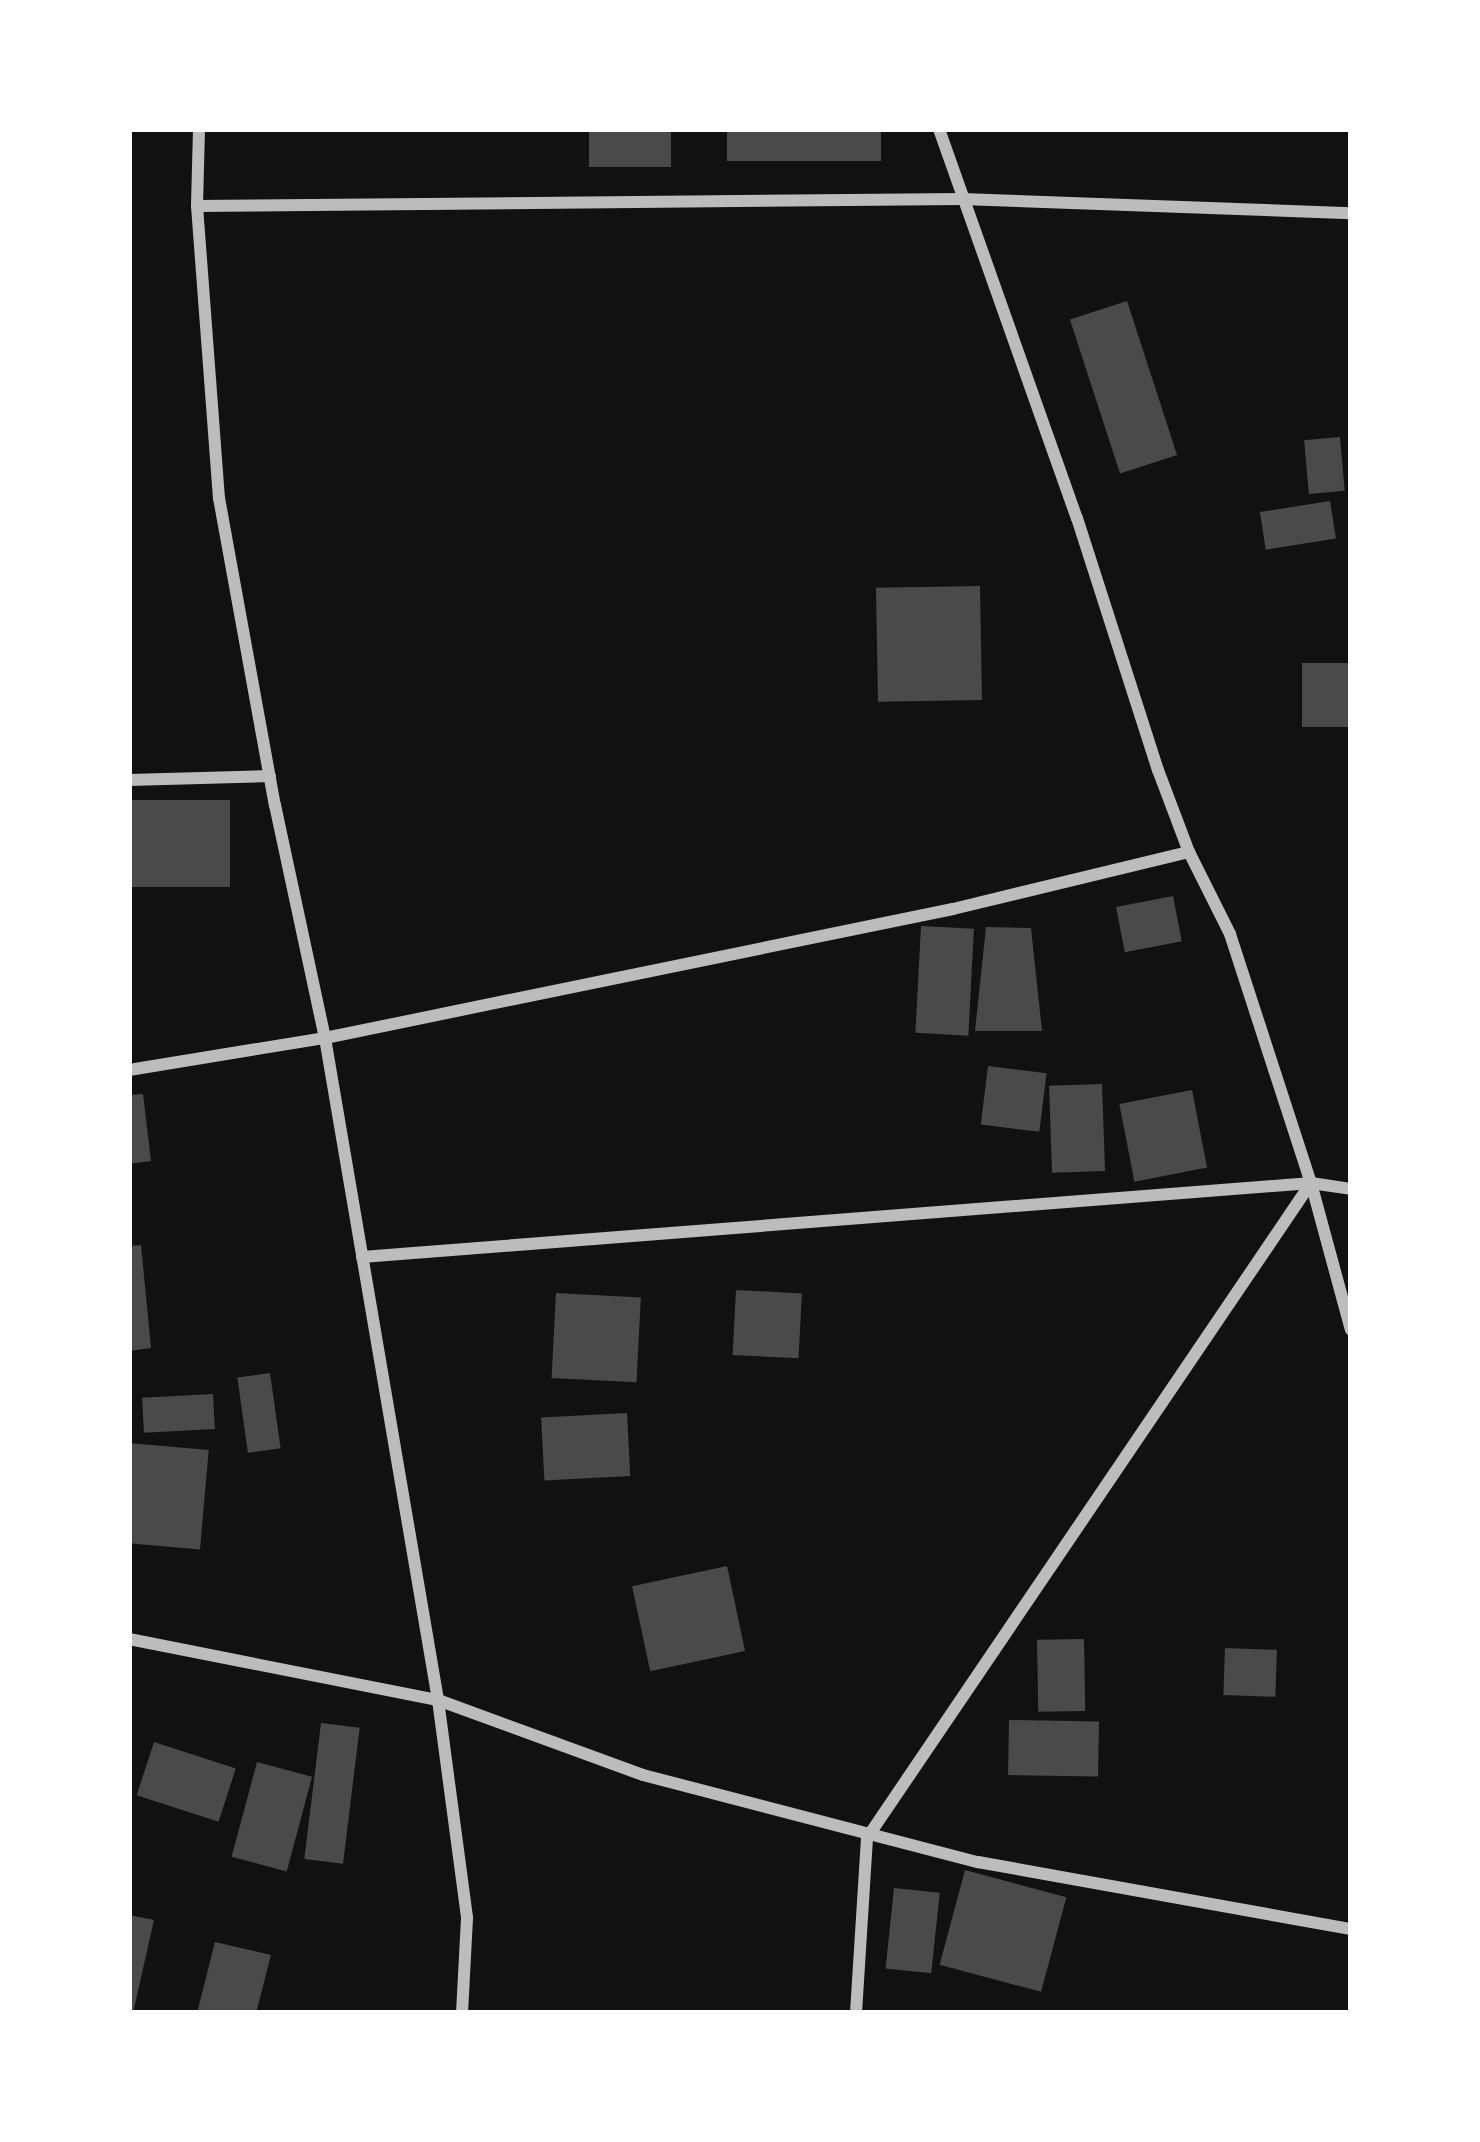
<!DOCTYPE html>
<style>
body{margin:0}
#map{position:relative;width:1480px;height:2142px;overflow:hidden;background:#111;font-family:Cabin,sans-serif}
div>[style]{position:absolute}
.building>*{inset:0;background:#4a4a4a;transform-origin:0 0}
.minor>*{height:12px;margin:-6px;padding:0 6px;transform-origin:6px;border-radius:6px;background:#bcbcbc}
span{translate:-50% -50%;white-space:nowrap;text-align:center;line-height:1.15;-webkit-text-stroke:9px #fff;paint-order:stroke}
.frame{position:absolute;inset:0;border:132px solid #fff;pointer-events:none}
</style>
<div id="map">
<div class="building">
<i style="left:589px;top:129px;width:82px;height:38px"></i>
<i style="left:727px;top:129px;width:154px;height:32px"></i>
<i style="left:1127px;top:301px;width:162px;height:60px;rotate:72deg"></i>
<i style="left:1340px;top:437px;width:54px;height:36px;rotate:85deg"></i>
<i style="left:1330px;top:501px;width:38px;height:71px;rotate:81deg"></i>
<i style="left:980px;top:586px;width:114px;height:104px;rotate:89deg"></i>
<i style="left:1351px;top:663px;width:64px;height:49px;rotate:90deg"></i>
<i style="left:129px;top:800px;width:101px;height:87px"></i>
<i style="left:1173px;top:896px;width:46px;height:58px;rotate:79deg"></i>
<i style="left:921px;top:926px;width:53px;height:107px;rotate:3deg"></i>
<i style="clip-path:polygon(986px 927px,1031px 928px,1042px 1031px,975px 1031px)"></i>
<i style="left:988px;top:1066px;width:59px;height:59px;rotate:7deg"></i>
<i style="left:1102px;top:1084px;width:87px;height:53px;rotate:88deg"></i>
<i style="left:1192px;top:1090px;width:79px;height:74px;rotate:79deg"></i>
<i style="clip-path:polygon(143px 1094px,151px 1161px,129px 1164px,129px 1095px)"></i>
<i style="clip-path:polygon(141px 1245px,151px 1348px,129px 1351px,129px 1246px)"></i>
<i style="left:736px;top:1290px;width:66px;height:65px;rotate:3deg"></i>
<i style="left:556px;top:1293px;width:85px;height:85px;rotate:3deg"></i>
<i style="left:270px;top:1373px;width:76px;height:33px;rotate:82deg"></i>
<i style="left:213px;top:1394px;width:35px;height:71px;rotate:87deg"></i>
<i style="left:627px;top:1413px;width:63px;height:86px;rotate:87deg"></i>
<i style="left:129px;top:1443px;width:80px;height:100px;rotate:5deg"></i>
<i style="left:727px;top:1566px;width:87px;height:97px;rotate:78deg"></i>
<i style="left:1084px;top:1639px;width:72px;height:47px;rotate:89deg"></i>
<i style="left:1225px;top:1648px;width:52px;height:47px;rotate:2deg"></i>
<i style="left:1009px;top:1720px;width:90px;height:55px;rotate:1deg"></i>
<i style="left:321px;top:1723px;width:39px;height:137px;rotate:7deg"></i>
<i style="left:154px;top:1742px;width:86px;height:56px;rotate:18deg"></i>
<i style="left:257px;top:1762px;width:57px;height:98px;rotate:15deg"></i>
<i style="left:965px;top:1870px;width:105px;height:98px;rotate:15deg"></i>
<i style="left:894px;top:1888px;width:46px;height:81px;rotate:6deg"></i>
<i style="clip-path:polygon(129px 1915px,154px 1920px,133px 2013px,129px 2013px)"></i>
<i style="clip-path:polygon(215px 1942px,271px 1955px,256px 2013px,197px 2013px)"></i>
</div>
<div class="minor">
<i style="left:199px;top:129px;width:77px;rotate:91.5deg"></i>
<i style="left:197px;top:206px;width:293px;rotate:85.7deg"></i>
<i style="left:219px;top:498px;width:312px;rotate:79.7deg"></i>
<i style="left:275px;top:805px;width:238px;rotate:77.9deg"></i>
<i style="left:325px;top:1038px;width:672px;rotate:80.31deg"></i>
<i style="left:438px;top:1700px;width:220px;rotate:82.4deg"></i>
<i style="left:467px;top:1918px;width:95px;rotate:93deg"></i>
<i style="left:939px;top:129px;width:413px;rotate:70.5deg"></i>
<i style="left:1077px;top:518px;width:265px;rotate:72.2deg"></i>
<i style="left:1158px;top:770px;width:88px;rotate:69.3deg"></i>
<i style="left:1189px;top:852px;width:92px;rotate:63.4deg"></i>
<i style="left:1230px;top:934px;width:262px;rotate:72deg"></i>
<i style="left:1311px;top:1183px;width:152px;rotate:74.8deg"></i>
<i style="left:197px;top:206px;width:765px;rotate:-0.52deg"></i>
<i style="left:962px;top:199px;width:389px;rotate:2.1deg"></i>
<i style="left:129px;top:780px;width:141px;rotate:-1.6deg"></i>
<i style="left:129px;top:1070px;width:199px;rotate:-9.3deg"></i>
<i style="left:325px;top:1038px;width:641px;rotate:-11.61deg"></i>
<i style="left:953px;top:909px;width:243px;rotate:-13.6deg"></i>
<i style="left:362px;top:1257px;width:952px;rotate:-4.46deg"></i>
<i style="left:1311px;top:1183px;width:40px;rotate:8.5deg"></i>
<i style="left:129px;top:1639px;width:315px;rotate:11.2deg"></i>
<i style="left:438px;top:1700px;width:218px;rotate:20.1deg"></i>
<i style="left:643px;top:1775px;width:346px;rotate:14.6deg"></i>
<i style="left:978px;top:1862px;width:379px;rotate:10.2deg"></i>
<i style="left:856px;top:2013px;width:175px;rotate:-86.4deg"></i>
<i style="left:867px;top:1838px;width:791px;rotate:-55.87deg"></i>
</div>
<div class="frame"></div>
</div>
